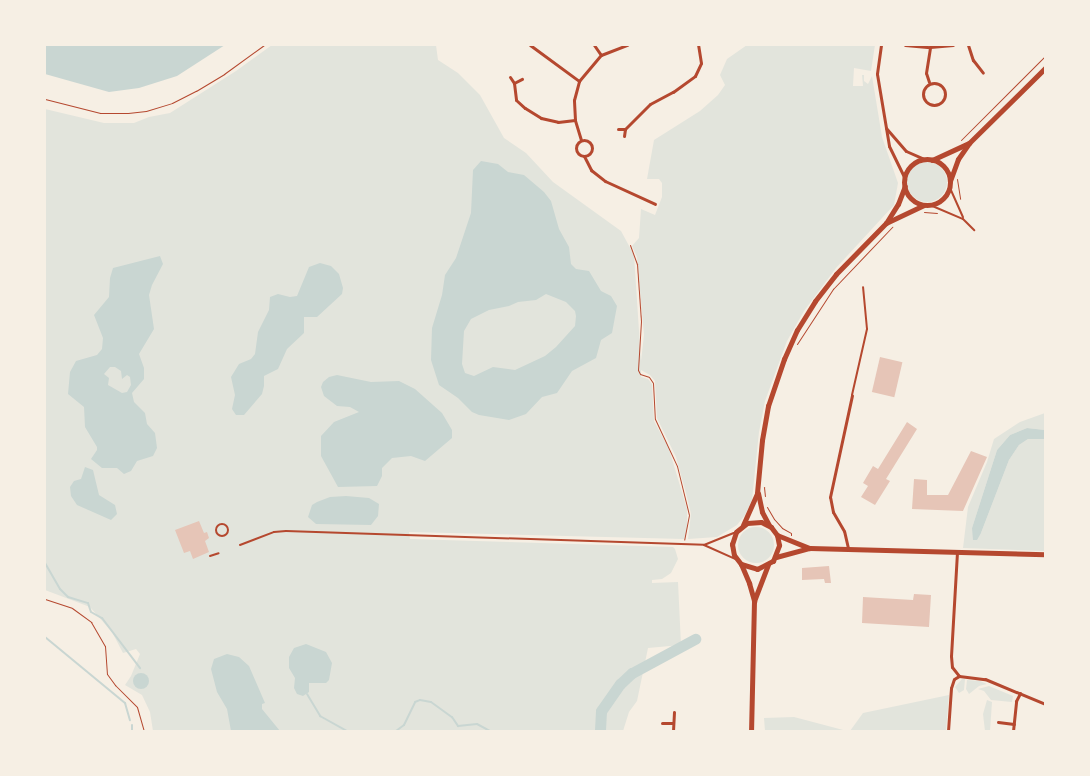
<!DOCTYPE html>
<style>
body{margin:0}
#map{position:relative;width:1090px;height:776px;overflow:hidden;background:#f6efe4;font-family:"Public Sans",sans-serif}
div>[style]{position:absolute}
.green>*{inset:0;background:#e2e4dc}
.round{border-radius:50%}
.water>*{inset:0;background:#c9d6d2}
.stream>*{height:2px;margin:-1px;padding:0 1px;transform-origin:1px;border-radius:1px;background:#c9d6d2}
.river>*{height:11px;margin:-5.5px;padding:0 5.5px;transform-origin:5.5px;border-radius:5.5px;background:#c9d6d2}
.building>*{inset:0;background:#e6c5b7;transform-origin:0 0}
.path>*{height:1px;margin:-0.5px;padding:0 0.5px;transform-origin:0.5px;border-radius:0.5px;background:#b5482f}
.service>*{height:2px;margin:-1px;padding:0 1px;transform-origin:1px;border-radius:1px;background:#b5482f}
.service>.ring{margin:-1px;padding:0;box-sizing:content-box;background:none;border:2px solid #b5482f;border-radius:50%}
.minor>*{height:3px;margin:-1.5px;padding:0 1.5px;transform-origin:1.5px;border-radius:1.5px;background:#b5482f}
.minor>.ring{margin:-1.5px;padding:0;box-sizing:content-box;background:none;border:3px solid #b5482f;border-radius:50%}
.secondary>*{height:5px;margin:-2.5px;padding:0 2.5px;transform-origin:2.5px;border-radius:2.5px;background:#b5482f}
.secondary>.ring{margin:-2.5px;padding:0;box-sizing:content-box;background:none;border:5px solid #b5482f;border-radius:50%}
span{translate:-50% -50%;white-space:nowrap;text-align:center;line-height:1.15;-webkit-text-stroke:4px #f6efe4;paint-order:stroke}
.frame{position:absolute;inset:0;border:46px solid #f6efe4;pointer-events:none}
</style>
<div id="map">
<div class="green">
<i style="clip-path:polygon(272px 45px,436px 45px,438px 60px,458px 73px,480px 95px,504px 138px,526px 153px,553px 182px,621px 231px,634px 255px,641px 361px,644px 335px,637px 257px,632px 246px,639px 238px,641px 209px,655px 215px,662px 197px,662px 183px,659px 179px,647px 179px,654px 140px,700px 111px,718px 95px,725px 85px,720px 75px,727px 59px,747px 45px,875px 45px,871px 71px,854px 68px,853px 86px,863px 86px,862px 75px,864px 75px,864px 81px,868px 84px,872px 76px,882px 137px,898px 183px,894px 205px,836px 268px,804px 311px,787px 341px,765px 401px,759px 432px,752px 500px,745px 515px,737px 525px,717px 537px,688px 539px,691px 514px,686px 493px,676px 457px,657px 418px,655px 381px,650px 375px,641px 370px,641px 377px,648px 379px,652px 384px,654px 421px,669px 449px,687px 509px,687px 530px,684px 539px,409px 532px,410px 539px,673px 547px,675px 549px,678px 559px,671px 573px,662px 579px,652px 580px,652px 583px,678px 582px,681px 645px,648px 648px,637px 701px,629px 712px,623px 731px,153px 731px,150px 712px,142px 695px,125px 685px,131px 676px,140px 654px,136px 649px,123px 653px,112px 632px,90px 607px,45px 590px,45px 109px,104px 123px,134px 123px,149px 117px,170px 113px,236px 71px)"></i>
<i class="round" style="left:907px;top:162px;width:40px;height:40px"></i>
<i style="clip-path:polygon(1045px 413px,1045px 430px,1027px 428px,1010px 435px,997px 450px,972px 528px,981px 533px,1009px 460px,1019px 445px,1028px 439px,1045px 439px,1045px 551px,963px 548px,968px 507px,987px 462px,994px 439px,1020px 422px)"></i>
<i class="round" style="left:738px;top:527px;width:36px;height:36px"></i>
<i style="clip-path:polygon(962px 679px,965px 679px,964px 690px,959px 693px,955px 687px)"></i>
<i style="clip-path:polygon(967px 680px,980px 681px,987px 684px,979px 686px,969px 694px,966px 689px)"></i>
<i style="clip-path:polygon(989px 686px,1013px 696px,1012px 702px,991px 700px,984px 691px,978px 689px)"></i>
<i style="clip-path:polygon(949px 695px,946px 731px,850px 731px,863px 713px)"></i>
<i style="clip-path:polygon(987px 700px,992px 702px,990px 731px,985px 731px,983px 714px)"></i>
<i style="clip-path:polygon(794px 717px,847px 731px,765px 731px,764px 718px)"></i>
</div>
<div class="water">
<i style="clip-path:polygon(45px 45px,225px 45px,177px 76px,139px 88px,109px 92px,45px 74px)"></i>
<i style="clip-path:polygon(evenodd,481px 161px,498px 164px,508px 172px,524px 175px,544px 192px,551px 201px,559px 229px,569px 247px,571px 264px,576px 269px,589px 271px,601px 291px,611px 296px,617px 306px,612px 333px,601px 340px,596px 358px,572px 371px,557px 393px,542px 397px,526px 414px,509px 420px,479px 415px,472px 412px,458px 398px,439px 385px,431px 360px,432px 328px,442px 295px,445px 275px,456px 258px,471px 213px,473px 170px,481px 161px,546px 294px,566px 302px,575px 311px,576px 316px,575px 326px,556px 347px,545px 356px,515px 370px,493px 367px,474px 376px,465px 373px,462px 364px,464px 331px,471px 319px,489px 310px,509px 306px,518px 302px,536px 300px,546px 294px)"></i>
<i style="clip-path:polygon(evenodd,160px 256px,163px 264px,152px 285px,149px 295px,154px 329px,139px 354px,144px 368px,144px 379px,132px 393px,134px 402px,145px 413px,147px 424px,155px 433px,157px 448px,153px 456px,137px 461px,131px 471px,124px 474px,117px 468px,102px 468px,91px 459px,97px 450px,97px 447px,85px 427px,84px 407px,68px 394px,70px 372px,76px 361px,97px 355px,102px 349px,103px 338px,94px 315px,109px 297px,110px 278px,113px 268px,160px 256px,110px 367px,115px 367px,121px 371px,122px 379px,127px 375px,130px 377px,131px 385px,127px 392px,122px 393px,108px 385px,109px 378px,104px 374px,110px 367px)"></i>
<i style="clip-path:polygon(320px 263px,331px 266px,339px 274px,343px 288px,342px 294px,317px 317px,304px 317px,304px 333px,287px 349px,278px 369px,264px 376px,264px 386px,262px 394px,244px 415px,236px 415px,232px 409px,235px 395px,231px 377px,239px 364px,251px 359px,255px 354px,258px 332px,269px 310px,270px 297px,278px 294px,290px 297px,297px 296px,309px 267px)"></i>
<i style="clip-path:polygon(337px 375px,371px 382px,399px 381px,415px 389px,442px 413px,452px 430px,452px 438px,425px 461px,411px 456px,392px 458px,382px 468px,382px 476px,377px 486px,338px 487px,321px 456px,321px 436px,334px 422px,359px 412px,350px 407px,337px 406px,324px 396px,321px 387px,323px 382px,329px 377px)"></i>
<i style="clip-path:polygon(1027px 428px,1045px 430px,1045px 439px,1028px 439px,1019px 445px,1009px 460px,981px 533px,977px 540px,973px 540px,972px 528px,997px 450px,1010px 435px)"></i>
<i style="clip-path:polygon(85px 467px,93px 470px,99px 495px,115px 505px,117px 514px,111px 520px,77px 505px,71px 496px,70px 487px,74px 481px,81px 479px)"></i>
<i style="clip-path:polygon(346px 496px,369px 498px,379px 504px,378px 516px,371px 525px,316px 524px,308px 517px,312px 505px,317px 502px,330px 497px)"></i>
<i style="clip-path:polygon(306px 644px,326px 652px,332px 663px,329px 680px,326px 683px,309px 683px,309px 692px,303px 696px,297px 694px,294px 688px,295px 678px,289px 668px,289px 657px,294px 648px)"></i>
<i style="clip-path:polygon(227px 654px,239px 657px,249px 666px,265px 703px,262px 704px,262px 709px,280px 731px,231px 731px,227px 709px,217px 692px,211px 669px,214px 659px)"></i>
<i class="round" style="left:133px;top:673px;width:16px;height:16px"></i>
</div>
<div class="stream">
<i style="left:45px;top:563px;width:30px;rotate:60deg"></i>
<i style="left:60px;top:589px;width:11px;rotate:45deg"></i>
<i style="left:68px;top:597px;width:21px;rotate:17deg"></i>
<i style="left:88px;top:603px;width:9px;rotate:72deg"></i>
<i style="left:91px;top:612px;width:13px;rotate:29deg"></i>
<i style="left:102px;top:618px;width:63px;rotate:52.8deg"></i>
<i style="left:45px;top:637px;width:104px;rotate:39.5deg"></i>
<i style="left:125px;top:703px;width:18px;rotate:74deg"></i>
<i style="left:307px;top:694px;width:26px;rotate:59deg"></i>
<i style="left:320px;top:716px;width:31px;rotate:29deg"></i>
<i style="left:132px;top:725px;width:6px;rotate:90deg"></i>
<i style="left:396px;top:731px;width:10px;rotate:-37deg"></i>
<i style="left:404px;top:725px;width:25px;rotate:-64deg"></i>
<i style="left:415px;top:702px;width:5px;rotate:-22deg"></i>
<i style="left:420px;top:700px;width:11px;rotate:10deg"></i>
<i style="left:431px;top:702px;width:26px;rotate:36deg"></i>
<i style="left:452px;top:717px;width:11px;rotate:56deg"></i>
<i style="left:458px;top:726px;width:19px;rotate:-6deg"></i>
<i style="left:477px;top:724px;width:15px;rotate:28deg"></i>
</div>
<div class="river">
<i style="left:600px;top:730px;width:19px;rotate:-87deg"></i>
<i style="left:601px;top:711px;width:33px;rotate:-55deg"></i>
<i style="left:620px;top:684px;width:16px;rotate:-43deg"></i>
<i style="left:632px;top:673px;width:72px;rotate:-28.4deg"></i>
</div>
<div class="building">
<i style="left:880px;top:357px;width:23px;height:36px;rotate:13deg"></i>
<i style="clip-path:polygon(907px 422px,917px 429px,886px 479px,890px 481px,875px 505px,861px 497px,868px 486px,863px 483px,873px 466px,878px 469px)"></i>
<i style="clip-path:polygon(971px 451px,987px 457px,963px 511px,912px 509px,914px 479px,927px 480px,927px 495px,948px 495px)"></i>
<i style="clip-path:polygon(199px 521px,204px 533px,207px 532px,209px 538px,205px 541px,209px 552px,193px 559px,190px 551px,184px 553px,175px 530px)"></i>
<i style="clip-path:polygon(829px 566px,831px 583px,825px 583px,824px 579px,802px 580px,802px 568px)"></i>
<i style="clip-path:polygon(914px 594px,931px 595px,929px 627px,862px 623px,863px 597px,913px 600px)"></i>
</div>
<div class="path">
<i style="left:45px;top:99px;width:57px;rotate:14.3deg"></i>
<i style="left:100px;top:113px;width:28px"></i>
<i style="left:128px;top:113px;width:18px;rotate:-6deg"></i>
<i style="left:146px;top:111px;width:27px;rotate:-17deg"></i>
<i style="left:172px;top:103px;width:27px;rotate:-27deg"></i>
<i style="left:196px;top:91px;width:33px;rotate:-31deg"></i>
<i style="left:224px;top:74px;width:49px;rotate:-35.9deg"></i>
<i style="left:961px;top:140px;width:119px;rotate:-45deg"></i>
<i style="left:957px;top:179px;width:20px;rotate:81deg"></i>
<i style="left:924px;top:212px;width:13px;rotate:4deg"></i>
<i style="left:630px;top:245px;width:20px;rotate:70deg"></i>
<i style="left:637px;top:264px;width:57px;rotate:86deg"></i>
<i style="left:641px;top:321px;width:49px;rotate:93.5deg"></i>
<i style="left:638px;top:370px;width:4px;rotate:63deg"></i>
<i style="left:640px;top:374px;width:9px;rotate:18deg"></i>
<i style="left:649px;top:377px;width:7px;rotate:56deg"></i>
<i style="left:653px;top:383px;width:36px;rotate:87deg"></i>
<i style="left:655px;top:419px;width:52px;rotate:64.9deg"></i>
<i style="left:677px;top:466px;width:50px;rotate:76.2deg"></i>
<i style="left:689px;top:515px;width:25px;rotate:101deg"></i>
<i style="left:797px;top:344px;width:66px;rotate:-56.8deg"></i>
<i style="left:833px;top:289px;width:86px;rotate:-46.4deg"></i>
<i style="left:764px;top:487px;width:9px;rotate:84deg"></i>
<i style="left:767px;top:507px;width:14px;rotate:60deg"></i>
<i style="left:774px;top:519px;width:12px;rotate:48deg"></i>
<i style="left:782px;top:528px;width:10px;rotate:29deg"></i>
<i style="left:791px;top:533px;width:2px;rotate:90deg"></i>
<i style="left:45px;top:599px;width:28px;rotate:18deg"></i>
<i style="left:72px;top:608px;width:24px;rotate:36deg"></i>
<i style="left:91px;top:622px;width:28px;rotate:60deg"></i>
<i style="left:105px;top:646px;width:28px;rotate:86deg"></i>
<i style="left:107px;top:674px;width:14px;rotate:54deg"></i>
<i style="left:115px;top:685px;width:31px;rotate:45deg"></i>
<i style="left:137px;top:707px;width:25px;rotate:74deg"></i>
</div>
<div class="service">
<i style="left:950px;top:188px;width:32px;rotate:66deg"></i>
<i style="left:930px;top:205px;width:36px;rotate:23deg"></i>
<i style="left:963px;top:219px;width:16px;rotate:45deg"></i>
<i style="left:852px;top:395px;width:68px;rotate:-77.2deg"></i>
<i style="left:867px;top:329px;width:42px;rotate:-95.4deg"></i>
<i class="ring" style="left:216px;top:524px;width:10px;height:10px"></i>
<i style="left:240px;top:545px;width:36px;rotate:-21deg"></i>
<i style="left:274px;top:532px;width:12px;rotate:-5deg"></i>
<i style="left:286px;top:531px;width:418px;rotate:1.9deg"></i>
<i style="left:704px;top:545px;width:34px;rotate:24deg"></i>
<i style="left:704px;top:545px;width:32px;rotate:-22deg"></i>
<i style="left:210px;top:556px;width:9px;rotate:-18deg"></i>
</div>
<div class="minor">
<i style="left:530px;top:45px;width:61px;rotate:36.3deg"></i>
<i style="left:594px;top:45px;width:12px;rotate:55deg"></i>
<i style="left:881px;top:45px;width:29px;rotate:98deg"></i>
<i style="left:877px;top:74px;width:73px;rotate:80.5deg"></i>
<i style="left:889px;top:146px;width:37px;rotate:64deg"></i>
<i style="left:905px;top:45px;width:25px;rotate:5deg"></i>
<i style="left:930px;top:47px;width:23px;rotate:-5deg"></i>
<i style="left:968px;top:45px;width:16px;rotate:72deg"></i>
<i style="left:973px;top:60px;width:16px;rotate:52deg"></i>
<i style="left:510px;top:77px;width:7px;rotate:56deg"></i>
<i style="left:514px;top:83px;width:17px;rotate:83deg"></i>
<i style="left:516px;top:100px;width:12px;rotate:42deg"></i>
<i style="left:525px;top:108px;width:19px;rotate:32deg"></i>
<i style="left:541px;top:118px;width:17px;rotate:13deg"></i>
<i style="left:558px;top:122px;width:17px;rotate:-7deg"></i>
<i style="left:929px;top:82px;width:9px;rotate:-108deg"></i>
<i style="left:926px;top:73px;width:26px;rotate:-81deg"></i>
<i class="ring" style="left:923px;top:83px;width:19px;height:19px"></i>
<i style="left:514px;top:83px;width:9px;rotate:-27deg"></i>
<i style="left:886px;top:128px;width:30px;rotate:49deg"></i>
<i style="left:906px;top:151px;width:22px;rotate:24deg"></i>
<i style="left:618px;top:129px;width:7px"></i>
<i style="left:625px;top:129px;width:7px;rotate:98deg"></i>
<i style="left:625px;top:129px;width:35px;rotate:-45deg"></i>
<i style="left:650px;top:104px;width:26px;rotate:-28deg"></i>
<i style="left:673px;top:92px;width:27px;rotate:-36deg"></i>
<i style="left:695px;top:76px;width:14px;rotate:-65deg"></i>
<i style="left:701px;top:63px;width:18px;rotate:-99deg"></i>
<i class="ring" style="left:576px;top:140px;width:13px;height:13px"></i>
<i style="left:581px;top:140px;width:21px;rotate:-107deg"></i>
<i style="left:575px;top:120px;width:20px;rotate:-93deg"></i>
<i style="left:574px;top:100px;width:20px;rotate:-75deg"></i>
<i style="left:579px;top:81px;width:34px;rotate:-50deg"></i>
<i style="left:601px;top:55px;width:28px;rotate:-21deg"></i>
<i style="left:584px;top:156px;width:16px;rotate:63deg"></i>
<i style="left:591px;top:170px;width:18px;rotate:38deg"></i>
<i style="left:605px;top:181px;width:55px;rotate:24.7deg"></i>
<i style="left:848px;top:548px;width:17px;rotate:-103deg"></i>
<i style="left:844px;top:531px;width:22px;rotate:-120deg"></i>
<i style="left:833px;top:512px;width:15px;rotate:-101deg"></i>
<i style="left:830px;top:497px;width:104px;rotate:-77.8deg"></i>
<i style="left:957px;top:552px;width:104px;rotate:93.3deg"></i>
<i style="left:951px;top:656px;width:11px;rotate:85deg"></i>
<i style="left:952px;top:667px;width:11px;rotate:52deg"></i>
<i style="left:959px;top:676px;width:26px;rotate:7deg"></i>
<i style="left:985px;top:679px;width:65px;rotate:22.6deg"></i>
<i style="left:998px;top:722px;width:16px;rotate:7deg"></i>
<i style="left:662px;top:723px;width:11px"></i>
<i style="left:673px;top:731px;width:19px;rotate:-87deg"></i>
<i style="left:948px;top:731px;width:43px;rotate:-86deg"></i>
<i style="left:951px;top:688px;width:9px;rotate:-72deg"></i>
<i style="left:954px;top:679px;width:6px;rotate:-31deg"></i>
<i style="left:1013px;top:731px;width:30px;rotate:-84deg"></i>
<i style="left:1016px;top:701px;width:9px;rotate:-63deg"></i>
</div>
<div class="secondary">
<i class="ring" style="left:904px;top:159px;width:41px;height:41px"></i>
<i style="left:932px;top:160px;width:41px;rotate:-24.7deg"></i>
<i style="left:950px;top:181px;width:23px;rotate:-70deg"></i>
<i style="left:958px;top:159px;width:19px;rotate:-55deg"></i>
<i style="left:969px;top:143px;width:107px;rotate:-44.6deg"></i>
<i style="left:886px;top:223px;width:42px;rotate:-25.3deg"></i>
<i style="left:758px;top:493px;width:19px;rotate:78deg"></i>
<i style="left:762px;top:512px;width:15px;rotate:62deg"></i>
<i style="left:743px;top:525px;width:35px;rotate:-66deg"></i>
<i style="left:757px;top:493px;width:53px;rotate:-84.6deg"></i>
<i style="left:762px;top:440px;width:35px;rotate:-80deg"></i>
<i style="left:768px;top:406px;width:50px;rotate:-71.2deg"></i>
<i style="left:784px;top:359px;width:32px;rotate:-66deg"></i>
<i style="left:797px;top:330px;width:34px;rotate:-58deg"></i>
<i style="left:815px;top:301px;width:34px;rotate:-52deg"></i>
<i style="left:836px;top:274px;width:71px;rotate:-45.6deg"></i>
<i style="left:886px;top:223px;width:22px;rotate:-58deg"></i>
<i style="left:898px;top:204px;width:19px;rotate:-69deg"></i>
<i style="left:777px;top:535px;width:35px;rotate:22deg"></i>
<i style="left:776px;top:557px;width:35px;rotate:-15deg"></i>
<i style="left:810px;top:548px;width:235px;rotate:1.5deg"></i>
<i style="left:741px;top:564px;width:17px;rotate:17deg"></i>
<i style="left:757px;top:569px;width:18px;rotate:-27deg"></i>
<i style="left:773px;top:561px;width:17px;rotate:-69deg"></i>
<i style="left:779px;top:545px;width:10px;rotate:-101deg"></i>
<i style="left:777px;top:535px;width:10px;rotate:-127deg"></i>
<i style="left:771px;top:527px;width:11px;rotate:-153deg"></i>
<i style="left:761px;top:522px;width:14px;rotate:176deg"></i>
<i style="left:747px;top:523px;width:14px;rotate:141deg"></i>
<i style="left:736px;top:532px;width:13px;rotate:108deg"></i>
<i style="left:732px;top:544px;width:11px;rotate:80deg"></i>
<i style="left:734px;top:555px;width:11px;rotate:52deg"></i>
<i style="left:741px;top:564px;width:21px;rotate:67deg"></i>
<i style="left:749px;top:583px;width:19px;rotate:74deg"></i>
<i style="left:754px;top:601px;width:130px;rotate:91.3deg"></i>
<i style="left:754px;top:601px;width:39px;rotate:-69deg"></i>
</div>
<div class="frame"></div>
</div>
